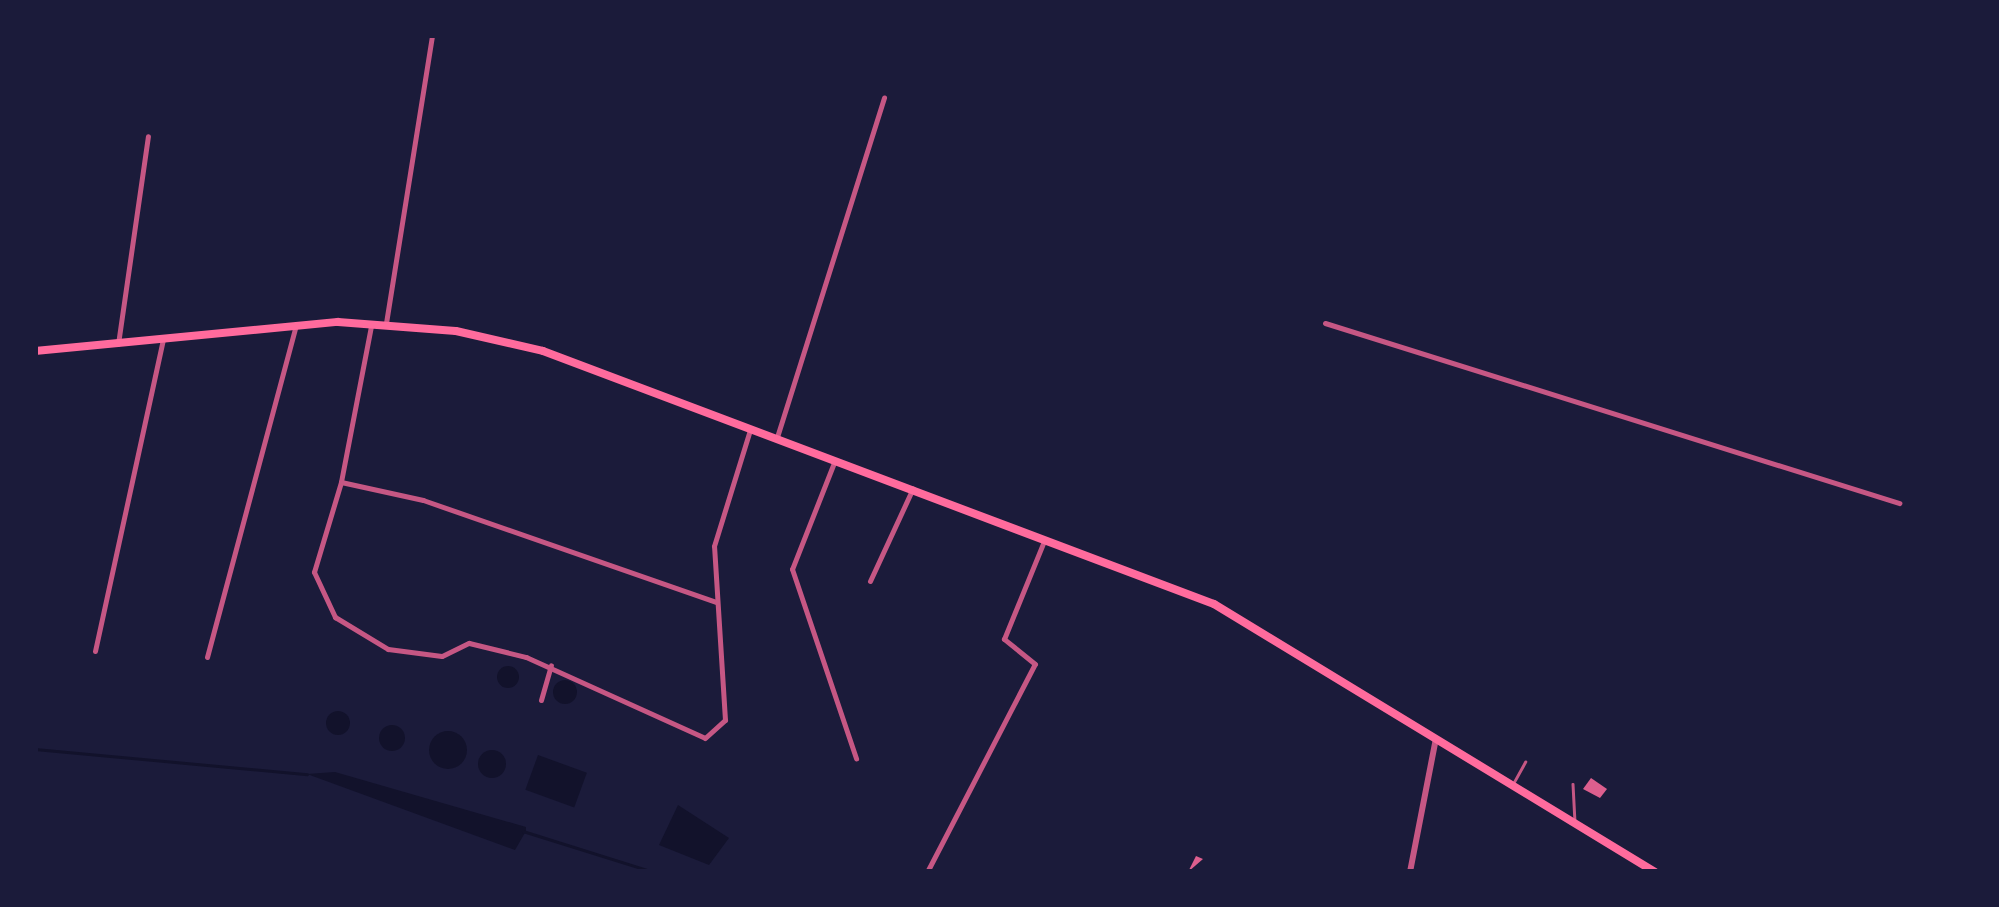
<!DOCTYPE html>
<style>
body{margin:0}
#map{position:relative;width:1999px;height:907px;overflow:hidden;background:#1b1b3a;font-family:"Times New Roman",serif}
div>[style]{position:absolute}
.water>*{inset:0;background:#12122b;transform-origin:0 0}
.round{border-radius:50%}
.stream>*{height:2.5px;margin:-1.25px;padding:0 1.25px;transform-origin:1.25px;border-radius:1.25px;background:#12122b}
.building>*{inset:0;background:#dd5f8e}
.service>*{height:2.5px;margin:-1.25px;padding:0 1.25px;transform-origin:1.25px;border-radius:1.25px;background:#c65784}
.minor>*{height:5px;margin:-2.5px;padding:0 2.5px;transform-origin:2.5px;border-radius:2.5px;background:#c65784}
.tertiary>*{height:6px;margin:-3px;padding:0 3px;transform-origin:3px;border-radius:3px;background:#c65784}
.primary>*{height:8px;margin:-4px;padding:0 4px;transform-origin:4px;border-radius:4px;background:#ff6b9d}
span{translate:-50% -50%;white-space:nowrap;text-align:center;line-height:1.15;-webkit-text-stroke:10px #1b1b3a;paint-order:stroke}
.frame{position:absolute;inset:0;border:38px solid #1b1b3a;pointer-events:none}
</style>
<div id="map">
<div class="water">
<i class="round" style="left:497px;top:666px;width:22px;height:22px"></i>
<i class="round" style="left:553px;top:680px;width:24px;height:24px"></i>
<i class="round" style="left:326px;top:711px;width:24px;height:24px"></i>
<i class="round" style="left:379px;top:725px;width:26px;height:26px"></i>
<i class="round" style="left:429px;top:731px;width:38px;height:38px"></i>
<i class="round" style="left:478px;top:750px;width:28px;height:28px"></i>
<i style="left:538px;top:755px;width:52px;height:37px;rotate:20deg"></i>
<i style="clip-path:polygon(335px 772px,526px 827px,526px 831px,515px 850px,307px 774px)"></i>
<i style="clip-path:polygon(678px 805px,729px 838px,709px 865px,659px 845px)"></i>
</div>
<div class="stream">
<i style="left:35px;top:749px;width:273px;rotate:5.3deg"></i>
<i style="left:523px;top:831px;width:137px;rotate:17.4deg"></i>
</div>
<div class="building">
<i style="clip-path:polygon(1591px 778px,1607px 789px,1600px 798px,1583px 789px)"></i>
<i style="clip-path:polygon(1196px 856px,1203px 859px,1188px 872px)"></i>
</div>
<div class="service">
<i style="left:1514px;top:782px;width:23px;rotate:-61deg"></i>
<i style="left:1573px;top:784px;width:37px;rotate:87deg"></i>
</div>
<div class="minor">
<i style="left:386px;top:323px;width:292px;rotate:-80.9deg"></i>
<i style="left:1325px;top:323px;width:602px;rotate:17.41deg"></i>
<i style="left:371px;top:326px;width:159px;rotate:100.9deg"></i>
<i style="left:341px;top:482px;width:84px;rotate:12.4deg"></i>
<i style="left:423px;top:500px;width:310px;rotate:19.2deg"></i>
<i style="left:118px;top:344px;width:210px;rotate:-81.8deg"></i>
<i style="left:777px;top:437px;width:356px;rotate:-72.5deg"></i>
<i style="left:835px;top:460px;width:117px;rotate:111.5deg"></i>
<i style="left:792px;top:569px;width:200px;rotate:71.3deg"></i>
<i style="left:341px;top:482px;width:94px;rotate:106.7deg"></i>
<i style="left:314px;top:572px;width:50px;rotate:65deg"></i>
<i style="left:335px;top:617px;width:62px;rotate:31.1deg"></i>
<i style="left:388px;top:649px;width:54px;rotate:7.4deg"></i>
<i style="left:442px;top:656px;width:30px;rotate:-26deg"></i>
<i style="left:469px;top:643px;width:59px;rotate:13.8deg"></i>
<i style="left:526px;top:657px;width:196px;rotate:24.3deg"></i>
<i style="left:705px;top:738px;width:27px;rotate:-42deg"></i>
<i style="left:725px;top:720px;width:174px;rotate:-93.6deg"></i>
<i style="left:714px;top:546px;width:121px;rotate:-72.8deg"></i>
<i style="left:870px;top:581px;width:102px;rotate:-65.2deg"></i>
<i style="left:95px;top:651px;width:320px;rotate:-77.7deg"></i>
<i style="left:207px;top:657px;width:343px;rotate:-75deg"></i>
<i style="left:541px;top:700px;width:36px;rotate:-74deg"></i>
<i style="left:927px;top:872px;width:234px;rotate:-62.6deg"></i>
<i style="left:1035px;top:664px;width:40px;rotate:-141deg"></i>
<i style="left:1004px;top:639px;width:106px;rotate:-67.8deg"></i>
</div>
<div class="tertiary">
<i style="left:1410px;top:872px;width:136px;rotate:-79deg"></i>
</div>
<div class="primary">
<i style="left:35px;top:351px;width:304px;rotate:-5.5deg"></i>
<i style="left:338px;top:322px;width:118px;rotate:4.4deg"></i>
<i style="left:456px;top:331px;width:89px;rotate:12.9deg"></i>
<i style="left:543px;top:351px;width:717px;rotate:20.66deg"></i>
<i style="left:1214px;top:604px;width:516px;rotate:31.29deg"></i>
</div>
<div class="frame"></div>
</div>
